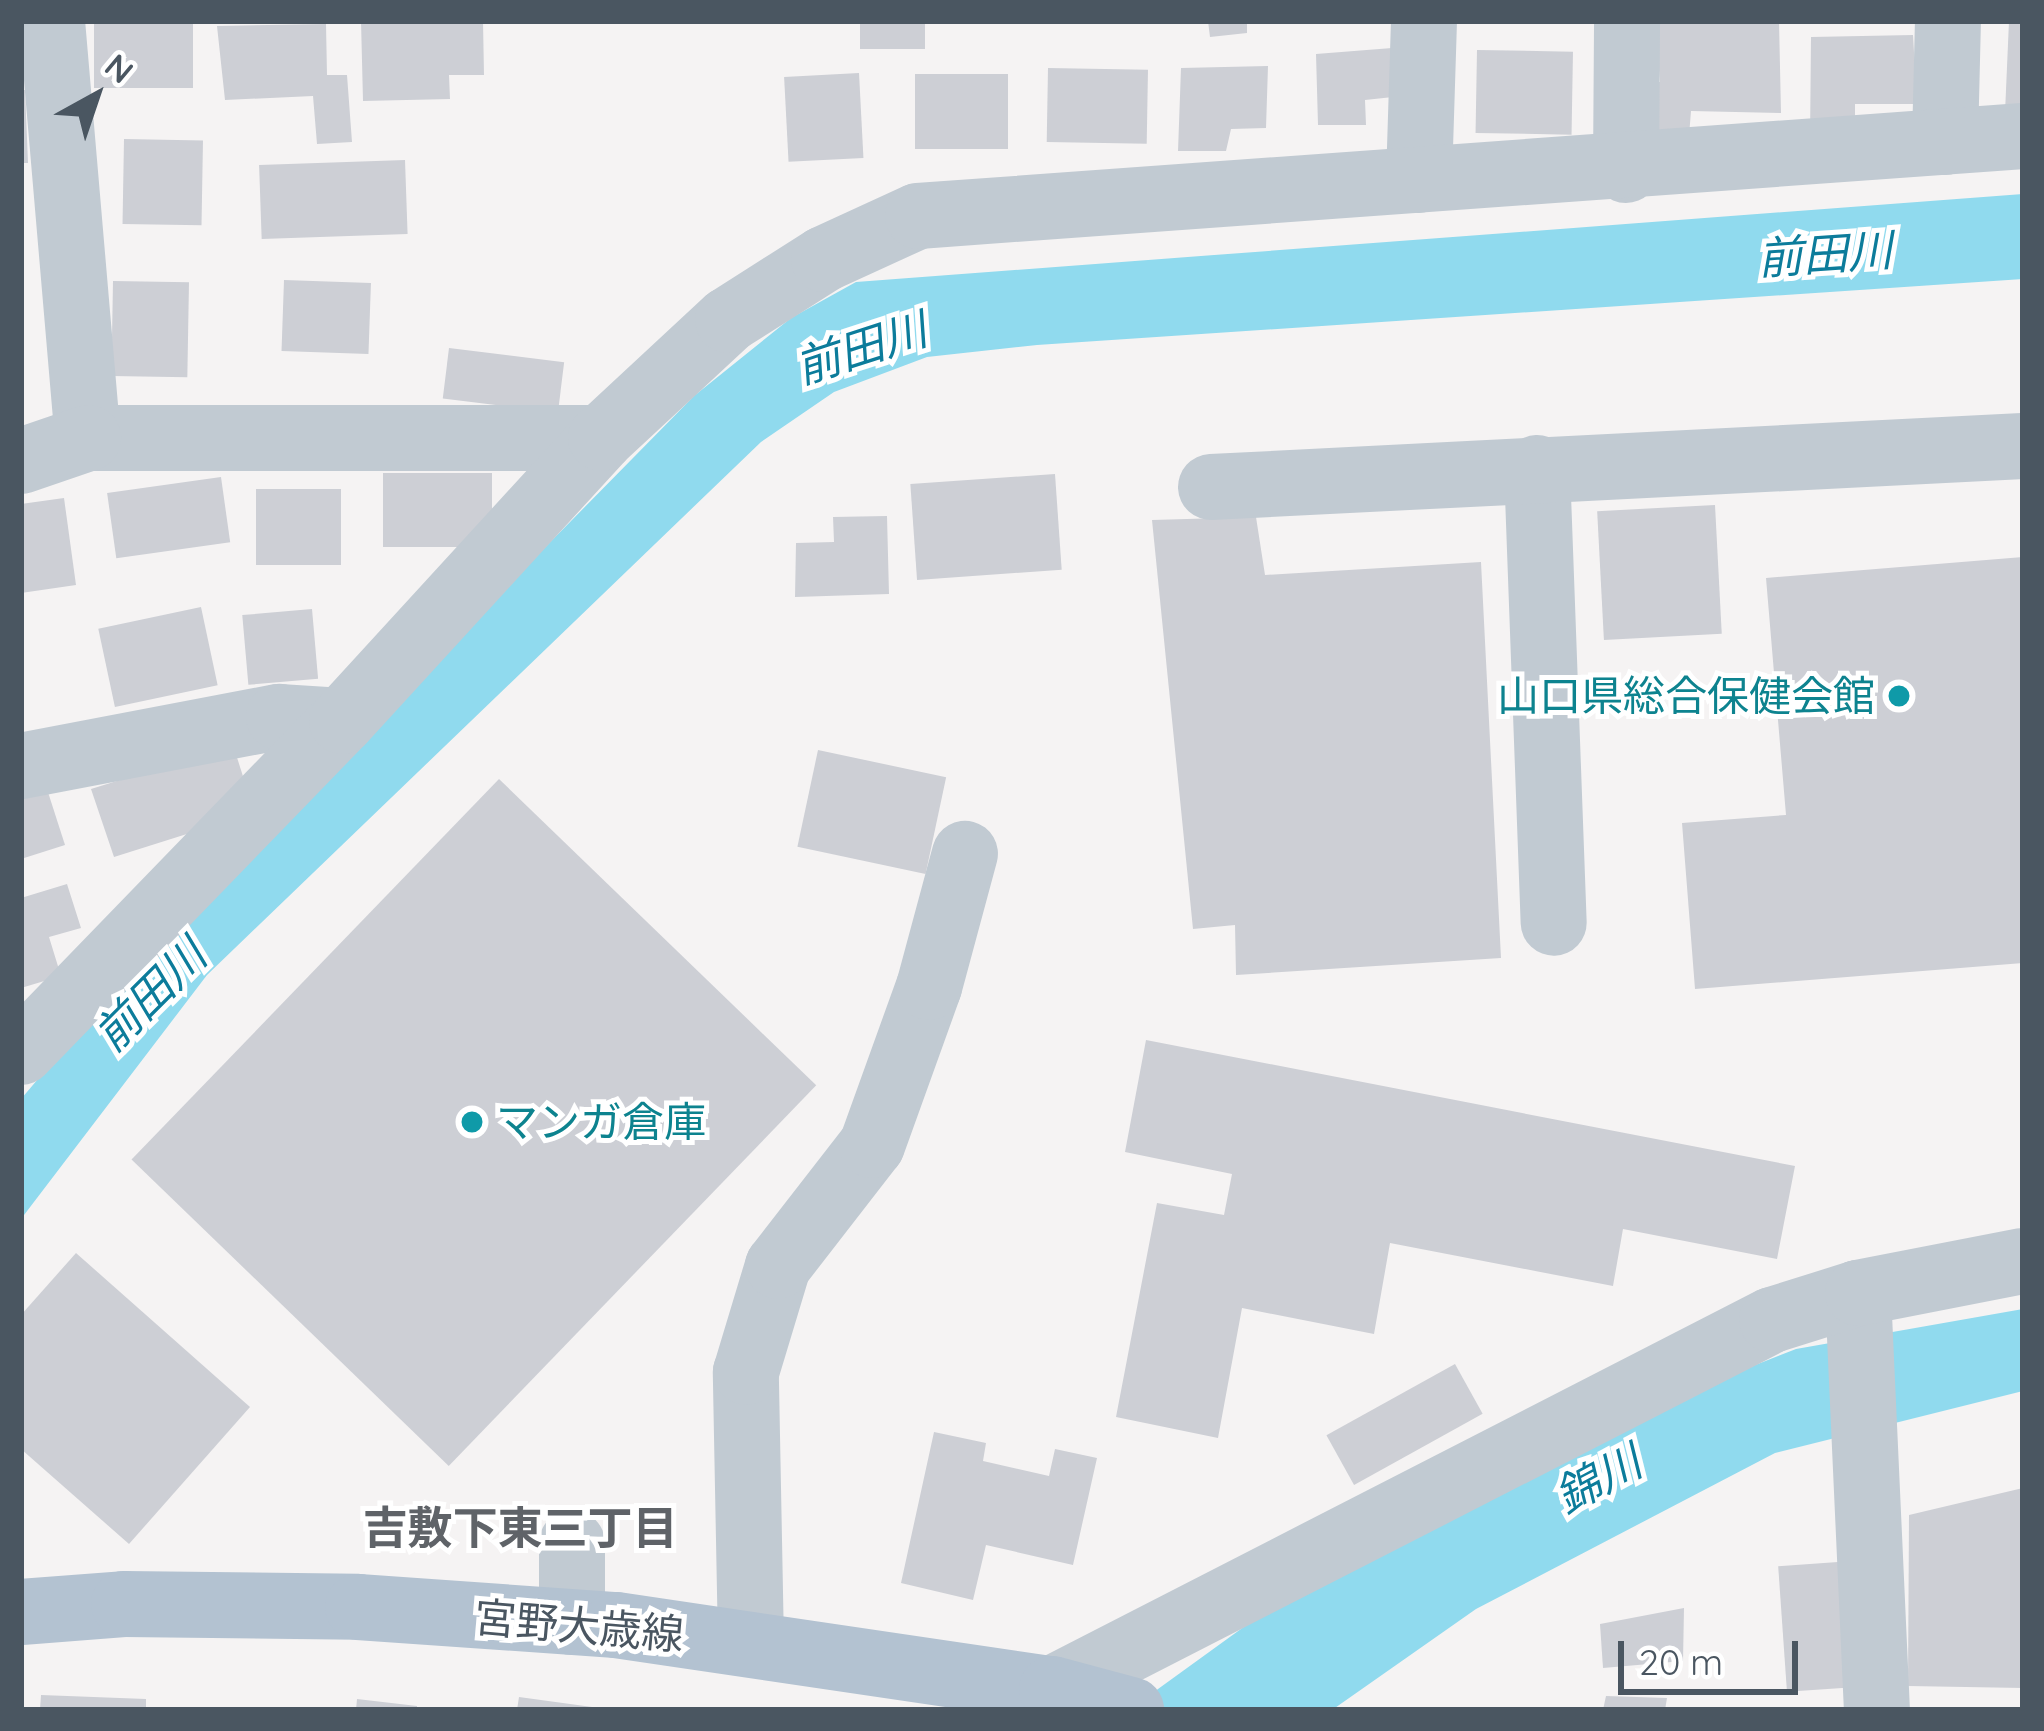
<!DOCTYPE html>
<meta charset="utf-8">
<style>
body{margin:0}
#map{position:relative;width:2044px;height:1731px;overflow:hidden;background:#f5f3f3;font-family:Quicksand,"Noto Sans JP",sans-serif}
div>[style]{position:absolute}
.water>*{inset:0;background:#90daee}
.building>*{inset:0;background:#cdcfd5;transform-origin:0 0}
.minor>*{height:66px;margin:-33px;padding:0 33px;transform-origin:33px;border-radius:33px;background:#c1cad2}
.major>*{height:66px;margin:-33px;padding:0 33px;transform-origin:33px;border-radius:33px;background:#b3c2d1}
.dots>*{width:33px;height:33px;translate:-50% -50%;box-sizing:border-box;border:6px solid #fff;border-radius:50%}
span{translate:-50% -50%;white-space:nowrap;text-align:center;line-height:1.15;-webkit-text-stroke:10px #fff;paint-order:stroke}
.culture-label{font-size:42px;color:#0d838f}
.right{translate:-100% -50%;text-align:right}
.left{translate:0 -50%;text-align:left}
.street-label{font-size:42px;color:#4a5661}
.water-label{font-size:45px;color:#0c7c9b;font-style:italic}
.neighbourhood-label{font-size:45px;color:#5f6368;font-weight:700}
.frame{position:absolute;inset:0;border:24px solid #4a5661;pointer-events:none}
.north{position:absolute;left:36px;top:36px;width:120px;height:120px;-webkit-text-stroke:9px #fff;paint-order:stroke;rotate:40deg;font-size:33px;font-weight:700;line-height:48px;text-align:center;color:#4a5661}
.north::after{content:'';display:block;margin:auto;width:42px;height:54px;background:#4a5661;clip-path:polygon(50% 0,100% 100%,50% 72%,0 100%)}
.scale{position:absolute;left:1618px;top:1641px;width:180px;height:54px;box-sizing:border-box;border:6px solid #4a5661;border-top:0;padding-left:15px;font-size:36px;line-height:42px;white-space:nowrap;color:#4a5661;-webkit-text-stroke:9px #fff;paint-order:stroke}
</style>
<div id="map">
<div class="water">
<i style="clip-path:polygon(2023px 194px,2023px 279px,1037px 345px,927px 357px,834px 392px,761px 442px,207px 975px,21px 1219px,21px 1099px,141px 958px,694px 396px,791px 318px,856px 282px)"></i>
<i style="clip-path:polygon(2023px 1309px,2023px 1391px,1775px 1453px,1476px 1609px,1332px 1710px,1129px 1710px,1281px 1600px,1608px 1423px,1796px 1349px)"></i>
</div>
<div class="building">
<i style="left:94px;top:21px;width:99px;height:67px"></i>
<i style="clip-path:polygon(361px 21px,483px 21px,484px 75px,449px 75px,450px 99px,363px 101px)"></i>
<i style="left:860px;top:21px;width:65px;height:28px"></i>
<i style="clip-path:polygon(1208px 21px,1247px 21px,1247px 33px,1210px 37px)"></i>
<i style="clip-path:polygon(1779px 21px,1781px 113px,1691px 111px,1688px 149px,1640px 154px,1639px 82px,1660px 82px,1655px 22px)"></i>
<i style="clip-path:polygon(2009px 21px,2023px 21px,2023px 113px,2005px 113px)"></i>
<i style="clip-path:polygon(326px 24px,327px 75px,347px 75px,352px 142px,317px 144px,313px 96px,225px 100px,217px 26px)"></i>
<i style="clip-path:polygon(1913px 35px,1917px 104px,1855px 104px,1855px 142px,1810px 140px,1811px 37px)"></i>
<i style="clip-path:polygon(1392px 48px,1393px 97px,1365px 100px,1366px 125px,1318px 125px,1316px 54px)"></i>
<i style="left:1477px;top:50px;width:96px;height:83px;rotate:1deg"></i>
<i style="clip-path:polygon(1268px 66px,1266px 128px,1231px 129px,1226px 151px,1178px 151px,1181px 68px)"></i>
<i style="left:1048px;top:68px;width:100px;height:74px;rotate:1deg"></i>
<i style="left:859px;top:73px;width:85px;height:75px;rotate:87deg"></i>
<i style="left:1008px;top:74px;width:75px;height:93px;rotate:90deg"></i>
<i style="clip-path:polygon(21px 90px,25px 90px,28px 163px,21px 163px)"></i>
<i style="left:124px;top:139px;width:79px;height:85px;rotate:1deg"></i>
<i style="left:405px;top:160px;width:74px;height:146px;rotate:88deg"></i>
<i style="left:284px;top:280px;width:87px;height:71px;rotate:2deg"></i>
<i style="left:113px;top:281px;width:76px;height:95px;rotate:1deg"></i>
<i style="left:449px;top:348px;width:116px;height:51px;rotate:7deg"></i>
<i style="left:383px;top:473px;width:109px;height:74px"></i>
<i style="left:1055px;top:474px;width:96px;height:145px;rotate:86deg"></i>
<i style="left:221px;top:477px;width:66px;height:115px;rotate:82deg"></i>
<i style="left:256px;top:489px;width:85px;height:76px"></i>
<i style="clip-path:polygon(64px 498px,76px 585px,21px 593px,21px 504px)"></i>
<i style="left:1715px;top:505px;width:129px;height:118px;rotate:87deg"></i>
<i style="clip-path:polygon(887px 516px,889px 594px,795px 597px,796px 543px,834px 542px,833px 517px)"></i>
<i style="clip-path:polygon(1256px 517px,1265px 575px,1481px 562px,1501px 958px,1236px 975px,1235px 925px,1193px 929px,1152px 520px)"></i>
<i style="clip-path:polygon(2023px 557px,2023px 963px,1695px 989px,1682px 823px,1786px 815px,1766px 578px)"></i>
<i style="left:201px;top:607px;width:80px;height:105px;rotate:78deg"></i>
<i style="left:312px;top:609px;width:70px;height:70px;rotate:85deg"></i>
<i style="clip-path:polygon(233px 745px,248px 792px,228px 821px,114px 857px,91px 789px)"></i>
<i style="left:818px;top:750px;width:131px;height:99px;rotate:12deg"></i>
<i style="left:499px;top:779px;width:441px;height:529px;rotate:44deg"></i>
<i style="clip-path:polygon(46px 786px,65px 845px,21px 859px,21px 795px)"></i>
<i style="clip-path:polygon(67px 884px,81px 928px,49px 937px,61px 976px,21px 988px,21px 898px)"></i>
<i style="clip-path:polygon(1146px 1040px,1795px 1166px,1777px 1259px,1623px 1229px,1613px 1286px,1390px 1243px,1374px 1334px,1242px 1308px,1218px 1438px,1116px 1417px,1157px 1203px,1224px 1215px,1232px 1174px,1125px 1152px)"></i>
<i style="clip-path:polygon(76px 1253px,250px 1407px,129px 1544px,21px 1449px,21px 1315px)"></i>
<i style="left:1455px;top:1364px;width:57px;height:147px;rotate:61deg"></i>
<i style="clip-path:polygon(934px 1432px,986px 1443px,983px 1461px,1049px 1476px,1055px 1449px,1097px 1458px,1073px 1565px,986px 1545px,973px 1600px,901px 1583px)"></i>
<i style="clip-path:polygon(2023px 1488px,2023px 1688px,1908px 1686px,1909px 1515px)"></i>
<i style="left:1852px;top:1561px;width:126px;height:74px;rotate:86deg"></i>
<i style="clip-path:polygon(1684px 1608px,1683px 1661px,1603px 1668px,1600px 1624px)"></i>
<i style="clip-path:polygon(41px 1695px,146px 1699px,146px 1710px,40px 1710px)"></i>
<i style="clip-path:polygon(1606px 1696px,1667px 1698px,1665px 1710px,1603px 1710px)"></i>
<i style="clip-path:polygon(519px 1697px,592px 1707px,591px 1710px,517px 1710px)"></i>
<i style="clip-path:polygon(357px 1699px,417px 1706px,417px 1710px,356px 1710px)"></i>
</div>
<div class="minor">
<i style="left:52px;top:21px;width:419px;rotate:85.1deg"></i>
<i style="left:88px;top:438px;width:513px"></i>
<i style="left:1945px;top:142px;width:121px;rotate:-88.6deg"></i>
<i style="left:1626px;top:170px;width:149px;rotate:-89.6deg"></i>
<i style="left:1419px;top:180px;width:159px;rotate:-88.2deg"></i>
<i style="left:21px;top:461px;width:71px;rotate:-18.9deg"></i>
<i style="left:1537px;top:468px;width:455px;rotate:87.9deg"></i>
<i style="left:1211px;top:487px;width:813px;rotate:-2.89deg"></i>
<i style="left:21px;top:766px;width:263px;rotate:-10.8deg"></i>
<i style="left:279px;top:717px;width:63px;rotate:3.6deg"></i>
<i style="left:21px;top:1052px;width:461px;rotate:-45.9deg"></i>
<i style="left:342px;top:721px;width:384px;rotate:-47.5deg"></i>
<i style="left:601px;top:438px;width:173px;rotate:-42.9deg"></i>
<i style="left:728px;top:320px;width:114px;rotate:-32.4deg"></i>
<i style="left:824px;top:259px;width:103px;rotate:-24.6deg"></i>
<i style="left:918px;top:216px;width:1108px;rotate:-4.14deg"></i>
<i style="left:1858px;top:1293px;width:417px;rotate:87.4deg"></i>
<i style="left:572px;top:1543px;width:79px;rotate:90deg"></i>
<i style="left:751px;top:1644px;width:272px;rotate:-91.1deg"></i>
<i style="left:746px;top:1372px;width:111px;rotate:-73.2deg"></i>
<i style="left:778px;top:1266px;width:153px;rotate:-52.2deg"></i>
<i style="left:872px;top:1145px;width:168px;rotate:-70.2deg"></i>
<i style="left:929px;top:987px;width:138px;rotate:-74.9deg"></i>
<i style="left:1052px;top:1689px;width:809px;rotate:-27.14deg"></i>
<i style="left:1772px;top:1320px;width:90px;rotate:-17.4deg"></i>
<i style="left:1858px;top:1293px;width:168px;rotate:-11deg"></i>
</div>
<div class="major">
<i style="left:21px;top:1612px;width:103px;rotate:-4.4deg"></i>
<i style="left:124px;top:1604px;width:234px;rotate:0.7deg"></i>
<i style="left:358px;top:1607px;width:259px;rotate:4deg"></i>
<i style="left:616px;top:1625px;width:441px;rotate:8.4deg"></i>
<i style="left:1052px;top:1689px;width:82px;rotate:14.9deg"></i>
</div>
<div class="dots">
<i style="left:1899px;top:696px;background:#0f9aa8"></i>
<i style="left:472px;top:1122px;background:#0f9aa8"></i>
</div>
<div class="culture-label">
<span class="right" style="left:1875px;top:696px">山口県総合保健会館</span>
<span class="left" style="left:496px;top:1122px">マンガ倉庫</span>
</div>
<div class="street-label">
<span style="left:579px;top:1626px;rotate:5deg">宮野大歳線</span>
</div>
<div class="water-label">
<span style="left:1825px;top:254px;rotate:-4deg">前田川</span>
<span style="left:861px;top:348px;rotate:-18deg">前田川</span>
<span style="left:150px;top:995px;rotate:-45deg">前田川</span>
<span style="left:1598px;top:1479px;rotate:-28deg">錦川</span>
</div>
<div class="neighbourhood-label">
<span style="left:520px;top:1528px">吉敷下東三丁目</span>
</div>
<div class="frame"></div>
<div class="north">N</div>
<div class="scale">20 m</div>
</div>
